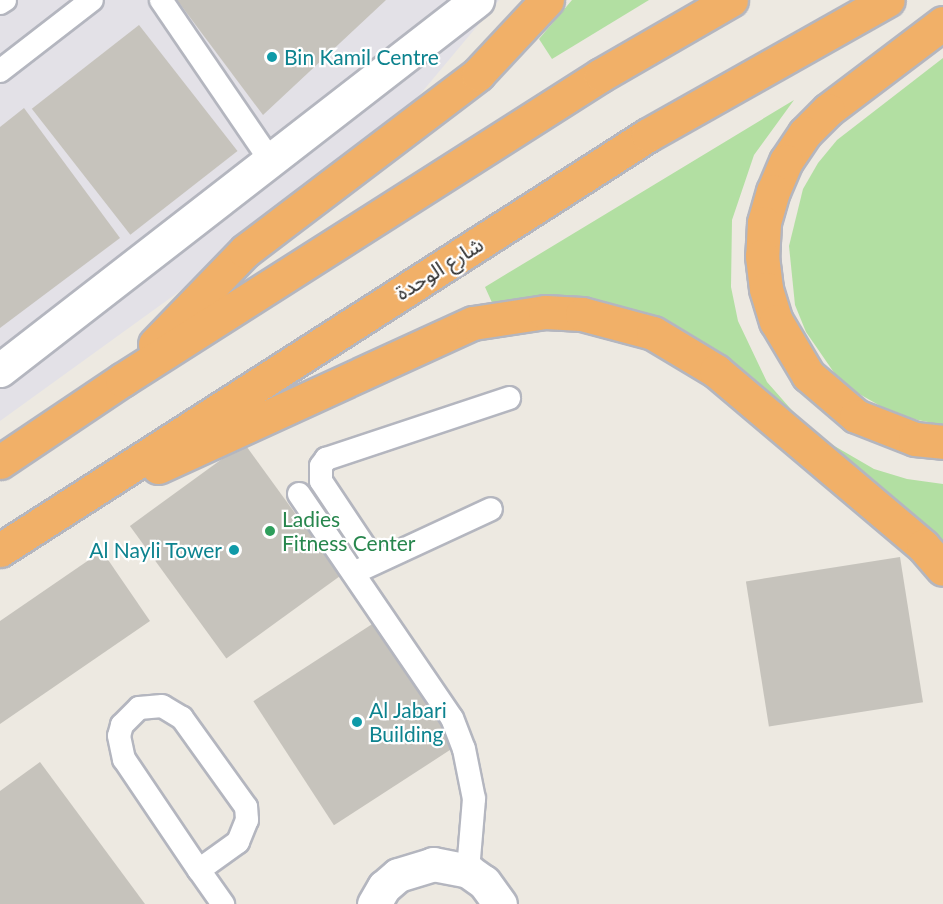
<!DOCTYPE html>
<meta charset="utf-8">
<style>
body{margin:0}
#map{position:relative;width:943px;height:904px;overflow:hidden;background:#ede9e1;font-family:Lato,"Noto Sans Arabic",sans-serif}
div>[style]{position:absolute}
.industrial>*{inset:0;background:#e3e1e7}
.green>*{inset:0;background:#b2dfa2}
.building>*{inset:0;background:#c6c3bc;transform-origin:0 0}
.roads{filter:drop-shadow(2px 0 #b4b6bf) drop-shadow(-2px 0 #b4b6bf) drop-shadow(0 2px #b4b6bf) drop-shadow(0 -2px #b4b6bf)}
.lane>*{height:22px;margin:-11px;padding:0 11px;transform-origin:11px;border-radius:11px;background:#fff}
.street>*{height:33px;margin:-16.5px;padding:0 16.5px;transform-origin:16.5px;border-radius:16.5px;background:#fff}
.highway>*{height:33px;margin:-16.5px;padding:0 16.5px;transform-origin:16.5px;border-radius:16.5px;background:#f1b068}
.dots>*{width:16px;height:16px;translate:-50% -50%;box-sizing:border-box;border:3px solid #fff;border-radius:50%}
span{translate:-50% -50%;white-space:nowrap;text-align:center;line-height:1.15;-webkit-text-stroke:4.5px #fff;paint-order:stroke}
.culture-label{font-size:21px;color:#0d838f}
.left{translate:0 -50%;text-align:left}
.right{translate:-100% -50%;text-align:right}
.street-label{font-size:21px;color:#2d2d2d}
.leisure-label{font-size:21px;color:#27864d}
</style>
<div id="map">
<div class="industrial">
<i style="clip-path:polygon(0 0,499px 0,371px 153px,0 421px)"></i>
</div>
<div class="green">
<i style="clip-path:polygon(572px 0,649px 0,552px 59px,539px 39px)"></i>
<i style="clip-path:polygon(943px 58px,943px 425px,898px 416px,854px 391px,835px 374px,806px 332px,795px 305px,789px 246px,803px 189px,818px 163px,837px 140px)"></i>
<i style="clip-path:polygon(794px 100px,754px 155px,732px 220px,731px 287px,738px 321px,767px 382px,812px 433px,874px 469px,907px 479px,943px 484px,943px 550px,704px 343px,649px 315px,588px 301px,494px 307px,485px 287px)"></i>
</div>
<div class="building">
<i style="clip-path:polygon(177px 0,386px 0,263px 115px)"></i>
<i style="left:139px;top:25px;width:160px;height:136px;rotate:52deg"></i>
<i style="clip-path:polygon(24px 108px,120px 238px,0 328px,0 127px)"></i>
<i style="left:244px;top:443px;width:164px;height:141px;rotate:54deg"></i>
<i style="clip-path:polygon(102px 551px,150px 621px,0 724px,0 621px)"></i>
<i style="left:900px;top:557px;width:147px;height:156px;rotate:81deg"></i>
<i style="left:380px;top:619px;width:148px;height:151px;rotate:57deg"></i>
<i style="clip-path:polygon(40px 762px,145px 904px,0 904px,0 791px)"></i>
</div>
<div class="roads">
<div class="lane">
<i style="left:161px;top:0;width:195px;rotate:55.7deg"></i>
<i style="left:0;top:3px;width:6px;rotate:-31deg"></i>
<i style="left:0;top:71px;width:116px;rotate:-37.7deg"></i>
<i style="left:299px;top:494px;width:271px;rotate:55.7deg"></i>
<i style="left:452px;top:718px;width:33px;rotate:69deg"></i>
<i style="left:464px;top:749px;width:51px;rotate:78.7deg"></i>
<i style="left:474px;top:799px;width:72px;rotate:94.8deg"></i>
<i style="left:375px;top:562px;width:97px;rotate:-123.7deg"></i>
<i style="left:321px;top:481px;width:15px;rotate:-90deg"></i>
<i style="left:321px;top:466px;width:9px;rotate:-54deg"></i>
<i style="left:326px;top:459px;width:193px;rotate:-18.4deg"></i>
<i style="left:362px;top:569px;width:142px;rotate:-24.9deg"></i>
<i style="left:199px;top:870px;width:48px;rotate:-35.7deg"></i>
<i style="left:238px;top:842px;width:24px;rotate:-68deg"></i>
<i style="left:247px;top:820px;width:13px;rotate:-94deg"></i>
<i style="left:246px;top:807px;width:110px;rotate:-125.7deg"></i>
<i style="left:182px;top:718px;width:23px;rotate:-149deg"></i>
<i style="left:162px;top:706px;width:23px;rotate:175deg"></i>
<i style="left:139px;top:708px;width:24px;rotate:135deg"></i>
<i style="left:122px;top:725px;width:11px;rotate:105deg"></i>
<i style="left:119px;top:736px;width:24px;rotate:78deg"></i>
<i style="left:124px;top:759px;width:134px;rotate:56deg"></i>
<i style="left:199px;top:870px;width:42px;rotate:54.8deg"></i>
</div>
<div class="street">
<i style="left:0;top:370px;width:604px;rotate:-37.8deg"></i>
<i style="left:374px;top:904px;width:20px;rotate:-60deg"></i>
<i style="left:384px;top:887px;width:18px;rotate:-41deg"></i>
<i style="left:398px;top:875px;width:37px;rotate:-17deg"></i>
<i style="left:433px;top:864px;width:36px;rotate:11deg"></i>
<i style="left:468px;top:871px;width:19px;rotate:35deg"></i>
<i style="left:484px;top:882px;width:27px;rotate:54deg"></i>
</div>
<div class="highway">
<i style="left:943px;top:23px;width:144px;rotate:142.9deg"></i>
<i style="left:828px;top:110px;width:33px;rotate:135deg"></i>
<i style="left:805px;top:133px;width:34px;rotate:124deg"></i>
<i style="left:786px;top:161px;width:33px;rotate:113deg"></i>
<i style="left:773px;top:191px;width:33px;rotate:106deg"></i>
<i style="left:764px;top:223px;width:33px;rotate:93deg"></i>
<i style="left:762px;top:256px;width:33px;rotate:83deg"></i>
<i style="left:766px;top:289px;width:34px;rotate:73deg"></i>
<i style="left:776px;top:321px;width:63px;rotate:59.3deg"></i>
<i style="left:808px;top:375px;width:63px;rotate:40.5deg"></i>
<i style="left:856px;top:416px;width:63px;rotate:21.3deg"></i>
<i style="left:915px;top:439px;width:28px;rotate:6deg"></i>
<i style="left:155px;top:344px;width:129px;rotate:-45.9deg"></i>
<i style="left:245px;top:251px;width:293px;rotate:-37.2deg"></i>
<i style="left:478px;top:74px;width:101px;rotate:-47deg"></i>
<i style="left:0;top:462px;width:147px;rotate:-33.9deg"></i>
<i style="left:122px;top:380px;width:568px;rotate:-32.49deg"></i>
<i style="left:601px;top:75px;width:150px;rotate:-30deg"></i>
<i style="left:158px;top:467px;width:346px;rotate:-24.6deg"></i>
<i style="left:473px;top:323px;width:73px;rotate:-8.7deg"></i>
<i style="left:545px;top:312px;width:37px;rotate:3deg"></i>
<i style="left:582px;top:314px;width:73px;rotate:15deg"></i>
<i style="left:653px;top:333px;width:74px;rotate:31.1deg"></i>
<i style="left:716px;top:371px;width:271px;rotate:40.2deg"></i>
<i style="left:923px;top:546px;width:30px;rotate:49deg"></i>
<i style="left:0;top:550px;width:769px;rotate:-32.64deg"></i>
<i style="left:648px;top:135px;width:275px;rotate:-29.4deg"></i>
</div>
</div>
<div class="dots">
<i style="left:272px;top:57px;background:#0f9aa8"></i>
<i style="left:270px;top:531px;background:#2e9e5b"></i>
<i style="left:234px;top:550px;background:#0f9aa8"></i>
<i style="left:357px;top:722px;background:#0f9aa8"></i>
</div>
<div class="culture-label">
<span class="left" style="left:284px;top:57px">Bin Kamil Centre</span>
<span class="right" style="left:222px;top:550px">Al Nayli Tower</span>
<span class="left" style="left:369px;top:722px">Al Jabari<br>Building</span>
</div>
<div class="street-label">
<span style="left:439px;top:268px;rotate:-32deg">شارع الوحدة</span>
</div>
<div class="leisure-label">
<span class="left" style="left:282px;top:531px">Ladies<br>Fitness Center</span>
</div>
</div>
